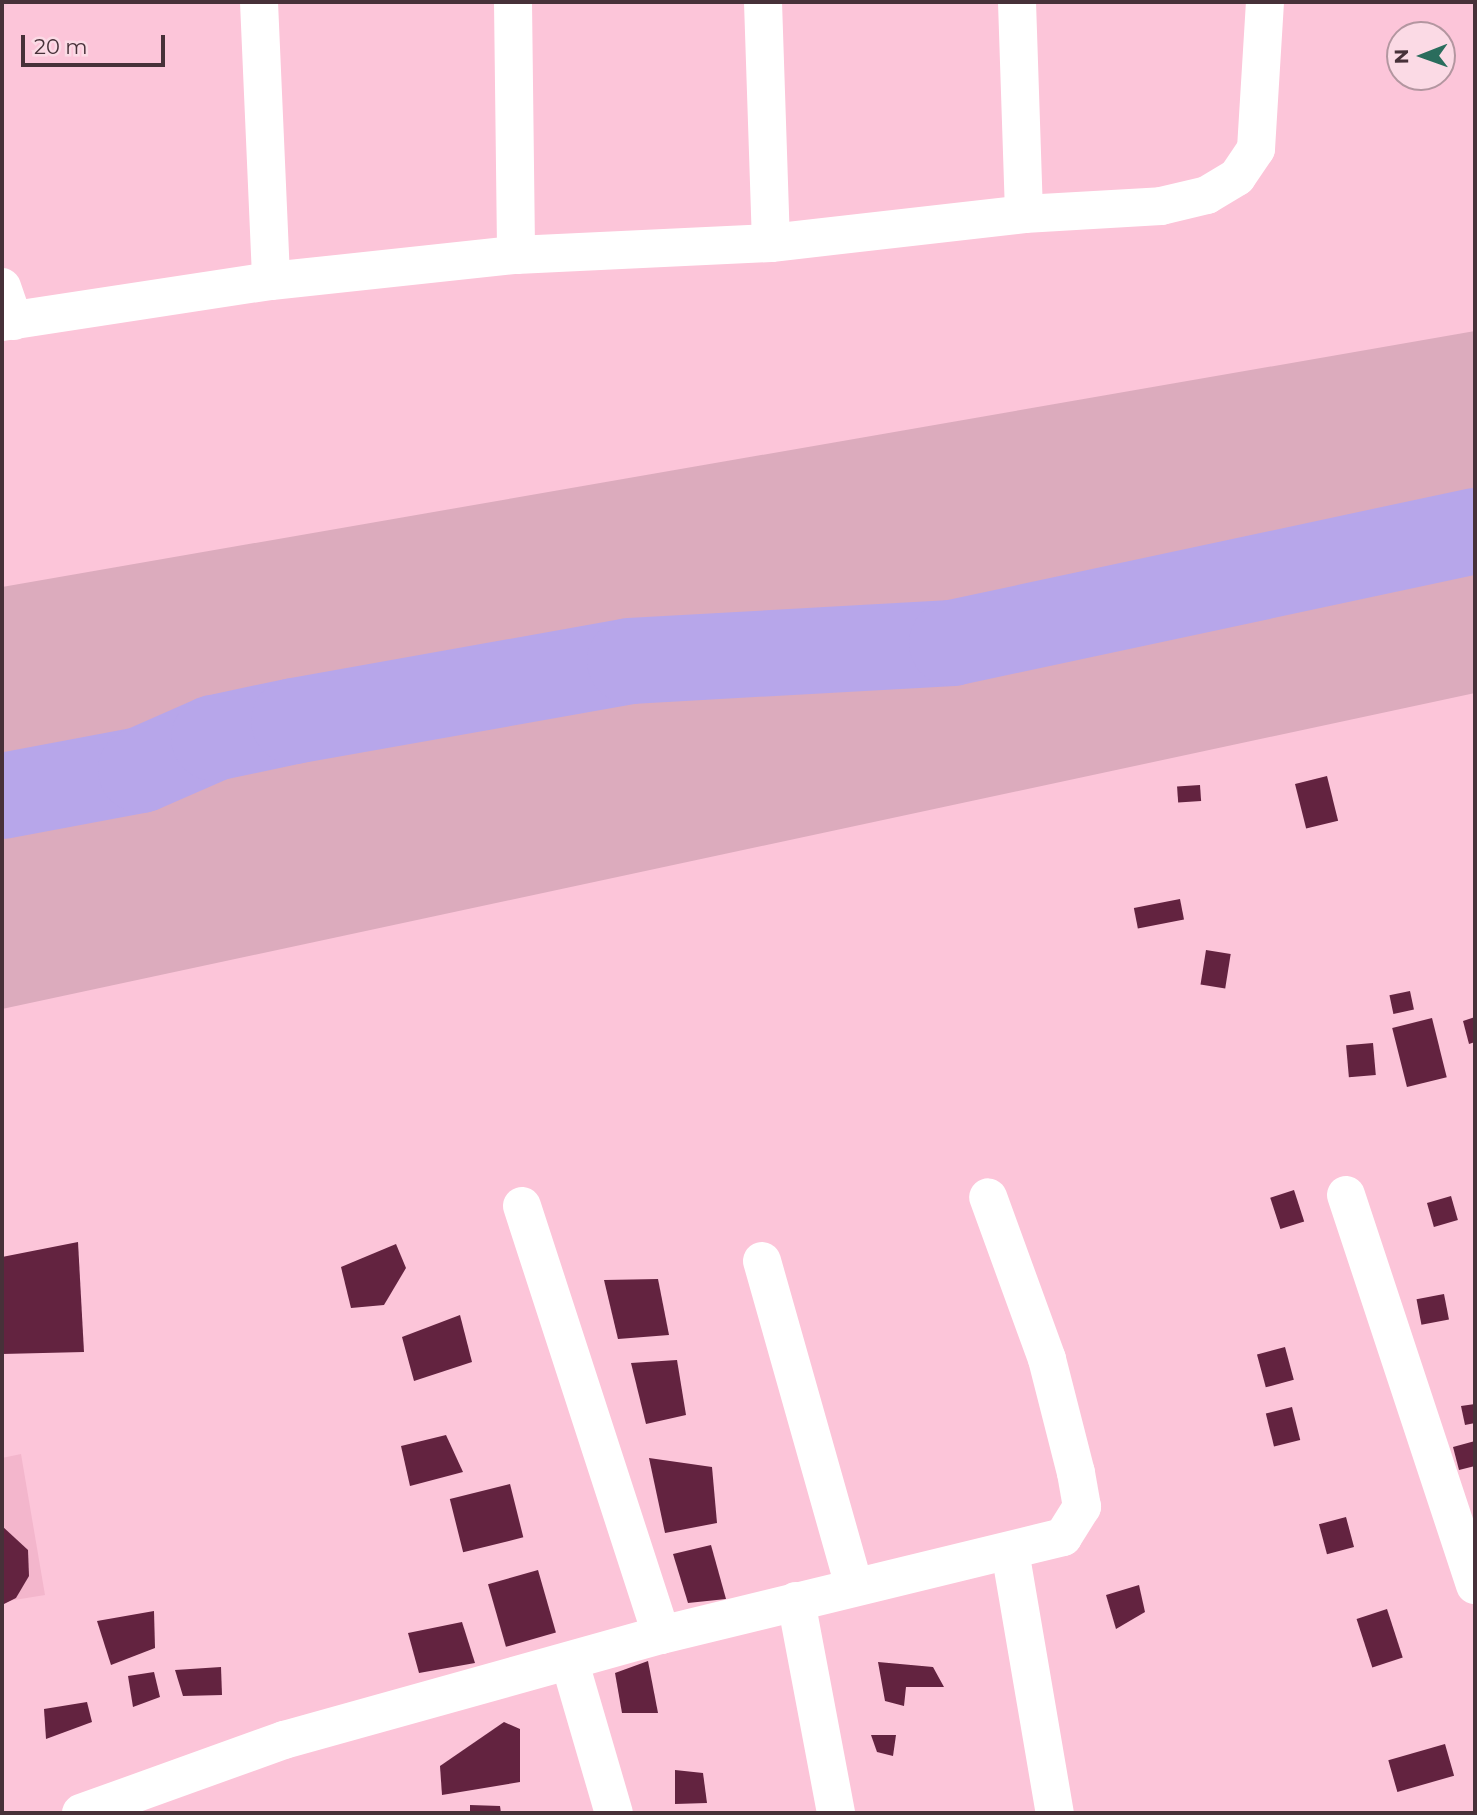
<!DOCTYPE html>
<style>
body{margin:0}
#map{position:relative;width:1477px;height:1815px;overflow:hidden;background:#fcc5d9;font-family:Montserrat,sans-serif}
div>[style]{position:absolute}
.built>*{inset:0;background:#f3b6cc}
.green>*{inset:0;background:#dcabbd}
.river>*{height:86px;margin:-43px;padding:0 43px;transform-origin:43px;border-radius:43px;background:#b7a6ea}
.building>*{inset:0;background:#632340;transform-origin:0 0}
.street>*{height:38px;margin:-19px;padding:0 19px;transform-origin:19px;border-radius:19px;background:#fff}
span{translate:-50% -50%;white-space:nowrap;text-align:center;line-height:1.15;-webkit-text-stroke:7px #fbdae5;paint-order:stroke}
.frame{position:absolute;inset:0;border:4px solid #473139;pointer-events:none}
.north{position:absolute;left:1386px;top:21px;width:70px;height:70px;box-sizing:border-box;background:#fbdae5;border:2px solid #b396a0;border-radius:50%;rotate:269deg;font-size:19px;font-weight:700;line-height:28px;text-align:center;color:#473139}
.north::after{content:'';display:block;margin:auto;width:24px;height:32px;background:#2a6d5d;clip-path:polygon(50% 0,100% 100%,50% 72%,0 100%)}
.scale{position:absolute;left:21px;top:35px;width:144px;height:32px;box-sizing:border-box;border:4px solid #473139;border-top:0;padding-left:9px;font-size:21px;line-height:24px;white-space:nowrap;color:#473139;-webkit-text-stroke:5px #fbdae5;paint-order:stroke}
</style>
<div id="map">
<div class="built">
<i style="clip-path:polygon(21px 1454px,45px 1595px,2px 1602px,2px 1458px)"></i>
</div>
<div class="green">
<i style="clip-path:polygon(1475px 331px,1475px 693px,2px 1009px,2px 587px)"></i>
</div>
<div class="river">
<i style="left:2px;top:796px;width:141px;rotate:-10.6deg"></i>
<i style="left:141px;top:770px;width:80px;rotate:-23.7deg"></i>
<i style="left:214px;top:738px;width:82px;rotate:-12deg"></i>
<i style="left:294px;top:721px;width:341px;rotate:-10.1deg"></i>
<i style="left:630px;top:661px;width:323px;rotate:-3.2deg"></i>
<i style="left:952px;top:643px;width:535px;rotate:-12.09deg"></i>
</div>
<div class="building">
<i style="left:1327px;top:776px;width:46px;height:33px;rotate:76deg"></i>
<i style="left:1200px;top:785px;width:16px;height:23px;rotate:86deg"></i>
<i style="left:1180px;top:899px;width:21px;height:47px;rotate:79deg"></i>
<i style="left:1206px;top:950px;width:25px;height:35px;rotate:9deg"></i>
<i style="left:1410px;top:991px;width:19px;height:21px;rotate:78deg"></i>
<i style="clip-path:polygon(1475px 1017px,1475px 1042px,1469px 1044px,1463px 1021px)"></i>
<i style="left:1432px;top:1018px;width:61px;height:41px;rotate:76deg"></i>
<i style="left:1373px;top:1043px;width:32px;height:27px;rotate:85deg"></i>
<i style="left:1294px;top:1190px;width:33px;height:25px;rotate:72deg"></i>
<i style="left:1451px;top:1196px;width:25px;height:25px;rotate:74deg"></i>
<i style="clip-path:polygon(78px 1242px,84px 1352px,2px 1354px,2px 1257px)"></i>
<i style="clip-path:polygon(396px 1244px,406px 1268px,384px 1305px,351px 1308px,341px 1267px)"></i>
<i style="clip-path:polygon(658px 1279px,669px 1335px,618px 1339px,604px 1280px)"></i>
<i style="left:1444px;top:1294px;width:26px;height:28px;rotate:79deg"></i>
<i style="clip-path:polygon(460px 1315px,472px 1362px,414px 1381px,402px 1337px)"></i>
<i style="left:1285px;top:1347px;width:34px;height:29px;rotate:75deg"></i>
<i style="clip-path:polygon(677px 1360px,686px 1415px,646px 1424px,631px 1363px)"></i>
<i style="clip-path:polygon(1475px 1404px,1475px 1423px,1465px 1425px,1461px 1406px)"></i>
<i style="left:1292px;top:1407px;width:34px;height:27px;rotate:76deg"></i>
<i style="clip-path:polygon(446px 1435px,463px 1472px,410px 1486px,401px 1446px)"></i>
<i style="clip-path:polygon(1475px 1441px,1475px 1466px,1459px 1470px,1453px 1447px)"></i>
<i style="clip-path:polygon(649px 1458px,712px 1467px,717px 1523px,665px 1533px)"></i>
<i style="left:510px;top:1484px;width:55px;height:62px;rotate:76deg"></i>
<i style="left:1346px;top:1517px;width:31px;height:28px;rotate:75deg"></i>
<i style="clip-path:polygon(2px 1526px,28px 1550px,29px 1576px,16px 1598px,2px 1605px)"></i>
<i style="clip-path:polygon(711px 1545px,726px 1599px,688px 1603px,673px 1554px)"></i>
<i style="left:538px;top:1570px;width:65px;height:52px;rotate:74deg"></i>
<i style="clip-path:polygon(1139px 1585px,1145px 1612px,1116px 1629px,1106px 1595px)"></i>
<i style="left:1387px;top:1609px;width:51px;height:32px;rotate:72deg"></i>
<i style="clip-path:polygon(154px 1611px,155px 1648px,111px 1665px,97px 1621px)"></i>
<i style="clip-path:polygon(462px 1622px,475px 1663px,419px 1673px,408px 1633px)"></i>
<i style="clip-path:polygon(648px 1661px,658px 1713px,622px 1713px,615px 1673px)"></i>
<i style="clip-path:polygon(878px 1662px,933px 1667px,944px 1687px,906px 1687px,904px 1706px,885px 1701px)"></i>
<i style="clip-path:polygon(221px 1667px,222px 1695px,183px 1696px,175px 1670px)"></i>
<i style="clip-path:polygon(154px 1672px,160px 1697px,133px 1707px,128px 1676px)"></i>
<i style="clip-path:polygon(87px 1702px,92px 1722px,46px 1739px,44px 1709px)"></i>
<i style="clip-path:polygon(504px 1722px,520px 1729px,520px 1782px,442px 1795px,440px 1766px)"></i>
<i style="clip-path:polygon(871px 1735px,896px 1735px,893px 1756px,877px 1752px)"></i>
<i style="left:1445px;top:1744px;width:33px;height:59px;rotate:74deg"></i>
<i style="clip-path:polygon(675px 1770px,703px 1773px,707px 1803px,675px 1804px)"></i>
<i style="clip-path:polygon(470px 1805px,500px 1806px,501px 1813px,470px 1813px)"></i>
</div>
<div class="street">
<i style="left:259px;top:2px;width:279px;rotate:87.5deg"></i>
<i style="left:271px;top:281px;width:246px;rotate:-6.1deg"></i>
<i style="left:516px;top:255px;width:255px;rotate:-2.7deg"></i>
<i style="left:771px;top:243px;width:255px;rotate:-6.5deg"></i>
<i style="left:1024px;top:214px;width:137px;rotate:-3.3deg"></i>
<i style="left:1161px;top:206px;width:47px;rotate:-13.4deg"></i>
<i style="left:1207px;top:195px;width:35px;rotate:-31deg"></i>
<i style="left:1237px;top:177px;width:34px;rotate:-56deg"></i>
<i style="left:1256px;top:149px;width:147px;rotate:-86.5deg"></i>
<i style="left:513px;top:2px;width:253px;rotate:89.3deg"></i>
<i style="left:763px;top:2px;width:241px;rotate:88.1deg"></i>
<i style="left:1017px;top:2px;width:212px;rotate:88.1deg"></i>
<i style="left:2px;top:287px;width:36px;rotate:71deg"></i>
<i style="left:2px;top:322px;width:272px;rotate:-8.7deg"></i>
<i style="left:1346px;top:1195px;width:411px;rotate:71.7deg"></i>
<i style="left:522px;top:1206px;width:451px;rotate:72deg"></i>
<i style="left:762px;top:1261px;width:339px;rotate:74.2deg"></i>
<i style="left:1010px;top:1551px;width:266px;rotate:80.3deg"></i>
<i style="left:796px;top:1601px;width:216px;rotate:79.3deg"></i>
<i style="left:570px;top:1663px;width:156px;rotate:73.7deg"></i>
<i style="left:81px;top:1813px;width:216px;rotate:-19.8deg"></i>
<i style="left:284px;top:1740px;width:391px;rotate:-15.6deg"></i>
<i style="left:661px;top:1635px;width:414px;rotate:-13.7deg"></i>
<i style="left:1063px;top:1537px;width:36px;rotate:-58deg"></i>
<i style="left:1082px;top:1507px;width:35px;rotate:-100deg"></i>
<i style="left:1076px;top:1473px;width:118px;rotate:-104.3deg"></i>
<i style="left:1047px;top:1359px;width:172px;rotate:-110deg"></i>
</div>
<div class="frame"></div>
<div class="north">N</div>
<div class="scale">20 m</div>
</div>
